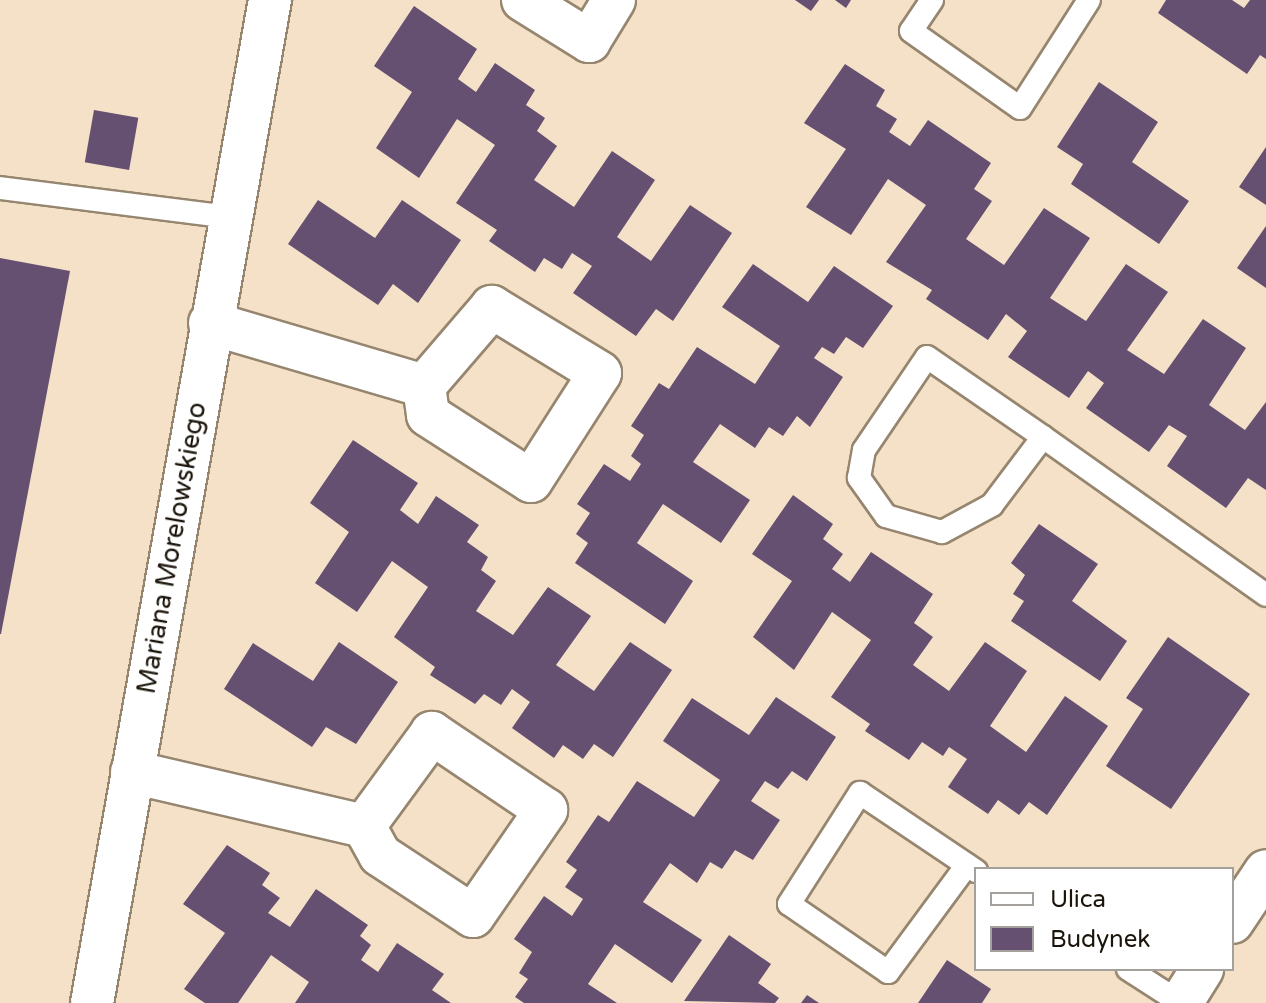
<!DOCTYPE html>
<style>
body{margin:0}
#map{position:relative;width:1266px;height:1003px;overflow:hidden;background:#f4e1c8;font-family:"Varela Round",sans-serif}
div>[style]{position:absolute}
.building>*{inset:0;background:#665071;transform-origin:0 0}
.roads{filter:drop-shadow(2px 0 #97866f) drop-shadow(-2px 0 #97866f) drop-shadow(0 2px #97866f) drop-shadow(0 -2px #97866f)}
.lane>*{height:22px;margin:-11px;padding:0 11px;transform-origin:11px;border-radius:11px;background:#fff}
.street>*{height:42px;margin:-21px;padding:0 21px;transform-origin:21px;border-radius:21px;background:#fff}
span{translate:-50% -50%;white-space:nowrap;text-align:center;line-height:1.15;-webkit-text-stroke:8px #fff;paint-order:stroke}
.street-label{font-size:26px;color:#1b140b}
.legend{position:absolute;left:974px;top:867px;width:260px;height:104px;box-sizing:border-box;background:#fff;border:2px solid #a4a19d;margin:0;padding:10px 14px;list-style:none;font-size:24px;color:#1b140b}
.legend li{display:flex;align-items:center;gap:16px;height:40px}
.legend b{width:40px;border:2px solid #a4a19d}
</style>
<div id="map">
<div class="building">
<i style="clip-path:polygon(795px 0,819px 0,811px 11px)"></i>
<i style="clip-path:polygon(835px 0,851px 0,846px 8px)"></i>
<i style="clip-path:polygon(1166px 0,1232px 0,1244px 8px,1250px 0,1266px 0,1266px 59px,1260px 55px,1247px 74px,1158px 13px)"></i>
<i style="clip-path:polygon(414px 6px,477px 49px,458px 79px,476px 92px,495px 63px,535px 90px,526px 105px,545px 118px,537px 131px,557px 146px,534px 180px,574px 207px,612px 151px,655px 180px,617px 237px,651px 261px,690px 205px,732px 233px,673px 321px,656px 309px,636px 336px,573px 293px,592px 266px,572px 253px,562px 269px,544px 258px,535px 272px,489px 241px,497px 230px,456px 203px,495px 145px,457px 119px,419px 178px,376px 148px,412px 92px,374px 66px)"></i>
<i style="clip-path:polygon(845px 64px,885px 90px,876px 106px,897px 119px,889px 132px,910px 146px,928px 120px,991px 163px,974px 189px,992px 201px,966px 239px,1004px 265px,1044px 208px,1090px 238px,1050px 298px,1086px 321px,1126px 264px,1168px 292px,1127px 350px,1164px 374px,1203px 319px,1246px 348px,1209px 405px,1245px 430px,1266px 402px,1266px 490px,1248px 478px,1226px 508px,1167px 466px,1187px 436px,1169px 425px,1149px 452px,1086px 408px,1104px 383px,1088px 371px,1069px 398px,1008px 357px,1027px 331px,1006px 314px,988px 340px,926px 299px,932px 290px,886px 262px,926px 205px,888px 179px,851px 235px,806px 207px,846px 149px,804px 123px)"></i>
<i style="clip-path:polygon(1099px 82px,1158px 122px,1132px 162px,1189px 201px,1159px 244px,1071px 184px,1083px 164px,1057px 147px)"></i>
<i style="left:94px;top:110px;width:45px;height:53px;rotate:10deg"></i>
<i style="clip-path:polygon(1266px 147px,1266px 205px,1239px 187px)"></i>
<i style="clip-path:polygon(318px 200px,375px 238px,402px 200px,461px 240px,418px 303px,393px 284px,378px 305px,288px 244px)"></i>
<i style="clip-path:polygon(1266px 226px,1266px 288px,1237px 268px)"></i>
<i style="clip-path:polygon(0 258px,70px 271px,1px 634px,0 634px)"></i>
<i style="clip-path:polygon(753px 264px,808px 302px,834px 266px,893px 306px,863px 348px,846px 337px,834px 354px,822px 347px,814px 358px,843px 377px,810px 427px,797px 416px,783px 436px,769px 427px,755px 448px,720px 424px,693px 462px,750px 500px,721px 543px,663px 504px,637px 543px,693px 581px,665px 624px,575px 563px,588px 543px,576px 534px,590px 513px,577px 504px,604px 464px,630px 481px,641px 464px,631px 456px,644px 435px,631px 426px,659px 383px,669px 389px,697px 347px,755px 384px,780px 346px,722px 307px)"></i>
<i style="clip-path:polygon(353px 440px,418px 483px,400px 510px,418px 524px,436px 496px,479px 525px,467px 542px,488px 557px,481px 570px,496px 581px,476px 611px,513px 635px,548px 587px,591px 616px,556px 665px,594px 691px,630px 642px,672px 670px,613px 757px,594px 744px,583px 759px,563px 745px,554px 758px,512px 728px,530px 702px,512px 689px,501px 705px,484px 694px,475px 704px,430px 675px,435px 667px,394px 637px,428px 587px,392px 561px,357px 612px,315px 583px,349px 532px,310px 503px)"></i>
<i style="clip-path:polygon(793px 495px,833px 524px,823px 539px,843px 554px,832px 569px,850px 582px,871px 552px,933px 594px,914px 623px,933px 637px,913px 665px,949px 691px,985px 642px,1027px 671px,990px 726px,1026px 752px,1065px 696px,1108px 726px,1047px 815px,1029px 802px,1019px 815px,998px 800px,988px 814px,948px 787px,967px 759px,949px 747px,943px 756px,922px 742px,909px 760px,865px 731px,870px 724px,831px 697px,871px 640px,832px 612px,794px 670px,753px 637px,792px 581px,752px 554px)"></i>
<i style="clip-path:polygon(1039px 524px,1098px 564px,1072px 601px,1127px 641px,1100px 681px,1011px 621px,1024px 601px,1013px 594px,1025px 575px,1011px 563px)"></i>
<i style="clip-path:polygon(1168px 637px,1250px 694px,1171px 809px,1106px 766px,1143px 709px,1126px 698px)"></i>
<i style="clip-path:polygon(339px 642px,398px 682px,356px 744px,326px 727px,312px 747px,224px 689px,253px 643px,313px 681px)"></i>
<i style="clip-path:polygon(776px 697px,836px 737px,807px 781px,792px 771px,778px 789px,765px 781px,751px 801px,780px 820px,753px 860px,735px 850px,722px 869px,710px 862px,697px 883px,670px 863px,643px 902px,702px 940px,672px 983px,615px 944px,588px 984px,617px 1003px,524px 1003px,515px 997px,528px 979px,519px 973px,532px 952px,514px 939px,544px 896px,572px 916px,583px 899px,565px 887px,577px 870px,566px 862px,598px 815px,609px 822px,637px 781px,694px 817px,720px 780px,663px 741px,692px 698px,749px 735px)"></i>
<i style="clip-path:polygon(227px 845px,270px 873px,262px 885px,280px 898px,268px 913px,290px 927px,316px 889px,368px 925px,360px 936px,371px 945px,361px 960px,378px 972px,397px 943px,444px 974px,432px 990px,451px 1003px,295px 1003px,309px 982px,271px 955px,238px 1003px,205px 1003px,184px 989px,225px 933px,183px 904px)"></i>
<i style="clip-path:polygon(729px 935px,771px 964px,758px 983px,779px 998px,775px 1003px,684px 1001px)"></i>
<i style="clip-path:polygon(947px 960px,991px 989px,982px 1003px,918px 1003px)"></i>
<i style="clip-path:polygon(807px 995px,819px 1003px,801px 1003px)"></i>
</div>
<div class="roads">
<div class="lane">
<i style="left:932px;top:0;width:37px;rotate:124deg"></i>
<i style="left:911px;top:31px;width:133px;rotate:35.2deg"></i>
<i style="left:1020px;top:108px;width:128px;rotate:-57.4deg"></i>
<i style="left:0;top:188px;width:233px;rotate:7.2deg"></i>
<i style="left:1043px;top:437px;width:85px;rotate:126.9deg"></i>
<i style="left:992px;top:505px;width:57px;rotate:151.6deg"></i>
<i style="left:942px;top:532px;width:58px;rotate:-164.1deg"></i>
<i style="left:886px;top:516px;width:47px;rotate:-125.4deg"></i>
<i style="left:859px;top:478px;width:28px;rotate:-80deg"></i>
<i style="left:864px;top:450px;width:112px;rotate:-55.9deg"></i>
<i style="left:927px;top:357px;width:141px;rotate:34.6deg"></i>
<i style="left:1043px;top:437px;width:273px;rotate:35.3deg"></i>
<i style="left:967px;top:865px;width:133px;rotate:126.4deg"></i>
<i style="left:888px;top:972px;width:120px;rotate:-145.5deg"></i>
<i style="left:789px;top:904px;width:132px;rotate:-57.4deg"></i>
<i style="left:860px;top:793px;width:140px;rotate:33.9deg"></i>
<i style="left:1128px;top:969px;width:63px;rotate:32.7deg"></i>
</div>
<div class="street">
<i style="left:523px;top:0;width:78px;rotate:31.8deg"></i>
<i style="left:589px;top:41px;width:48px;rotate:-58.6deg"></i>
<i style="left:210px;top:323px;width:223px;rotate:16.4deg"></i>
<i style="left:424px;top:386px;width:29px;rotate:82deg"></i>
<i style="left:428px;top:415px;width:122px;rotate:32.7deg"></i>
<i style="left:531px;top:481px;width:128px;rotate:-57.4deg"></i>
<i style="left:600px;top:373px;width:127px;rotate:-148.6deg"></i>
<i style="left:492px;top:307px;width:104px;rotate:130.7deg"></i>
<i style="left:132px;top:772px;width:238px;rotate:13.1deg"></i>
<i style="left:364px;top:826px;width:33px;rotate:61deg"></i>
<i style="left:380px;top:855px;width:111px;rotate:33.3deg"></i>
<i style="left:473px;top:916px;width:129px;rotate:-55.4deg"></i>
<i style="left:546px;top:810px;width:138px;rotate:-146deg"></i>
<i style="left:432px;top:733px;width:115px;rotate:126.2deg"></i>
<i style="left:1232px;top:922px;width:61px;rotate:-56.3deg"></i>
<i style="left:92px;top:1003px;width:1019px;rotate:-79.94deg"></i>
<i style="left:1181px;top:1003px;width:40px;rotate:-58deg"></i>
</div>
</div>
<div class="street-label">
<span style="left:172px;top:548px;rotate:-80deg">Mariana Morelowskiego</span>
</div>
<ul class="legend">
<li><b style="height:10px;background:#fff"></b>Ulica</li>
<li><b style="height:22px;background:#665071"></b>Budynek</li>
</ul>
</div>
